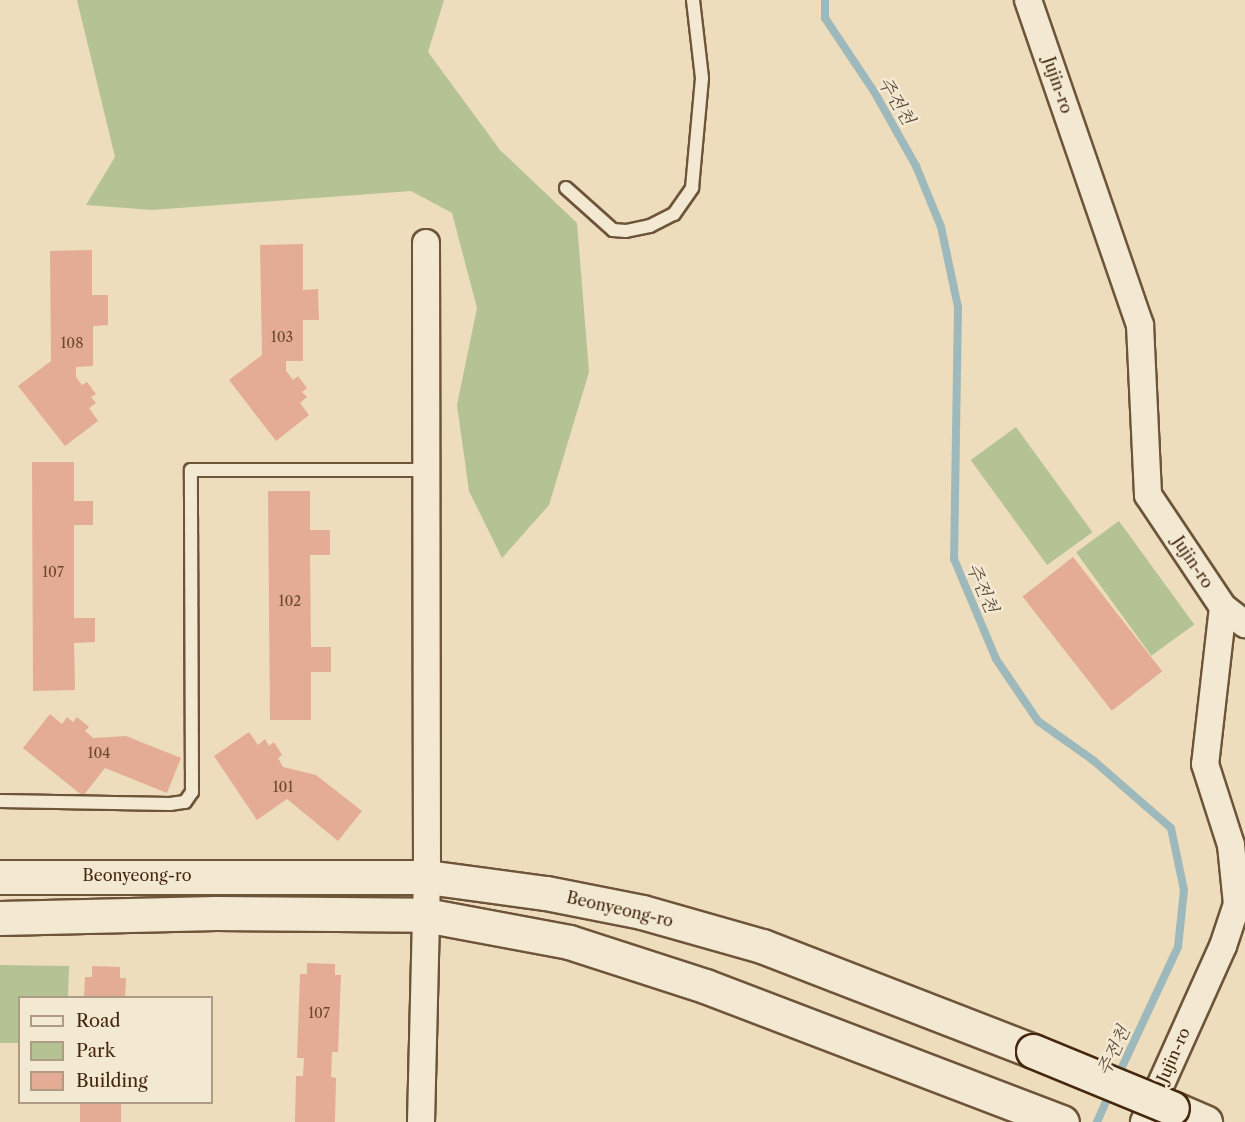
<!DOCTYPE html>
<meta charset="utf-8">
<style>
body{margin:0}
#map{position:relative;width:1245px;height:1122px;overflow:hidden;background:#edddbc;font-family:"Libre Caslon Text","Noto Serif KR",serif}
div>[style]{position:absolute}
.green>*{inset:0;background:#b4c294;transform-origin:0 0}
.stream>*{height:8px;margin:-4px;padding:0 4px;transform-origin:4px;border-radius:4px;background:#9eb9bb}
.building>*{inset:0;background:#e4ac94;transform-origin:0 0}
.roads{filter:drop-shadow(2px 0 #6e5439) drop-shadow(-2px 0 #6e5439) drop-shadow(0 2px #6e5439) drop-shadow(0 -2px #6e5439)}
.service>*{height:12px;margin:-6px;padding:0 6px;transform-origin:6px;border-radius:6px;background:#f3e9d3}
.minor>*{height:26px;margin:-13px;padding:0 13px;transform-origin:13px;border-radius:13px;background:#f3e9d3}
.secondary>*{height:33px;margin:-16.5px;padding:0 16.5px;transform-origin:16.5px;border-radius:16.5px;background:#f3e9d3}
.bridges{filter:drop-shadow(2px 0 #44270d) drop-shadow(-2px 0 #44270d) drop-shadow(0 2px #44270d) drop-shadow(0 -2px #44270d)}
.secondary-bridge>*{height:33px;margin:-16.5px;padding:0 16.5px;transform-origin:16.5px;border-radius:16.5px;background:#f3e9d3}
span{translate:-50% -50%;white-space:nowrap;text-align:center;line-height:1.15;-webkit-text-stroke:5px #f3e9d3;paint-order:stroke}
.number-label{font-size:14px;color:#6c482f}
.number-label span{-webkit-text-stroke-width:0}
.street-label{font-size:16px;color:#44270d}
.water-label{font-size:18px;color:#5a4c38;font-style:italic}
.legend{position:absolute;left:18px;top:996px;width:195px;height:108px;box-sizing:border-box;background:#f3e9d3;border:2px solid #ad9b84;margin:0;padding:8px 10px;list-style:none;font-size:18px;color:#44270d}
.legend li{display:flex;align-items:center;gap:12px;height:30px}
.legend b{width:30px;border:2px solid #ad9b84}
</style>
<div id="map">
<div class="green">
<i style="clip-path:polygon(77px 0,444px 0,428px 52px,500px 150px,577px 223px,589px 372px,549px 505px,502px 558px,469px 491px,457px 405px,477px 308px,452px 213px,411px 191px,152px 210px,86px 205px,115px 157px)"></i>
<i style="left:1016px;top:427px;width:130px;height:56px;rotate:54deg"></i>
<i style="left:1119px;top:521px;width:128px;height:53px;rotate:54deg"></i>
<i style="clip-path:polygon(0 965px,69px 966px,68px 997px,20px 998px,19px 1043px,0 1043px)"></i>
</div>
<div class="stream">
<i style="left:825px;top:0;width:18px;rotate:90deg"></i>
<i style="left:825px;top:18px;width:90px;rotate:56.3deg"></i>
<i style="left:875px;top:93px;width:84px;rotate:60.7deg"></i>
<i style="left:916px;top:166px;width:66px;rotate:67.7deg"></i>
<i style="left:941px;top:227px;width:82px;rotate:78deg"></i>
<i style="left:958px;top:307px;width:252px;rotate:90.9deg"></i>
<i style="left:954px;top:559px;width:108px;rotate:67.2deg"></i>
<i style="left:996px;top:659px;width:75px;rotate:55.9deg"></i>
<i style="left:1038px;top:721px;width:69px;rotate:35.5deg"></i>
<i style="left:1094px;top:761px;width:102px;rotate:41deg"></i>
<i style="left:1171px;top:828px;width:63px;rotate:78.2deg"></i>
<i style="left:1184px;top:890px;width:57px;rotate:96deg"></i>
<i style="left:1178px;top:947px;width:145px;rotate:115deg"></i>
<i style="left:1097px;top:1122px;width:34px;rotate:-66deg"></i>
</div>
<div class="building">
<i style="clip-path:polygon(303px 244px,303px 290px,318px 289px,319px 320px,303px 320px,303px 361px,286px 361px,286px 371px,293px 380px,298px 376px,307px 388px,302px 392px,307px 397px,300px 403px,309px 415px,276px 441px,229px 380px,262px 355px,260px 245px)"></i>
<i style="clip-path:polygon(92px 250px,92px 295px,108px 295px,108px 325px,93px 326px,93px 366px,76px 367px,76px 377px,82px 385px,87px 382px,96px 394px,91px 397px,96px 403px,89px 408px,98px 421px,65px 446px,18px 386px,51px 361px,50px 251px)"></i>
<i style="clip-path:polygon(32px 462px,74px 462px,74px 501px,93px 501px,93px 525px,74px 525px,74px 618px,95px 618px,95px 642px,74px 643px,75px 690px,33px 691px)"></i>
<i style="clip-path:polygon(268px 491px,310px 491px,310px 530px,330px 530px,330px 555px,310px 555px,311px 647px,331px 647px,331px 672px,311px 672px,311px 720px,270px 720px)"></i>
<i style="left:1073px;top:557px;width:145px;height:64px;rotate:52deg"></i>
<i style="clip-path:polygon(50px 714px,62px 724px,67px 717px,73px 722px,77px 717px,89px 727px,85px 731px,93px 738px,126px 736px,181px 758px,167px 793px,105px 768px,83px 796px,23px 748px)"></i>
<i style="clip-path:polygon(249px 732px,258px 745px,265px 739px,269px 746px,274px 742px,282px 755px,278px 758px,283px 767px,316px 775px,362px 811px,338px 841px,287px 799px,257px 820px,214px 756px)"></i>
<i style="clip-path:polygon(307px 963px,335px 964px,335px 975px,341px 975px,338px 1052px,332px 1052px,331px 1077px,336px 1078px,335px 1122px,295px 1122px,296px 1076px,303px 1076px,304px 1058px,297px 1058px,300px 974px,307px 974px)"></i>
<i style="clip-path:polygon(92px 966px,120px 967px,120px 978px,126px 978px,125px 998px,84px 998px,85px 977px,92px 977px)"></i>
<i style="left:80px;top:1102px;width:41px;height:20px"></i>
</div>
<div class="roads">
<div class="service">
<i style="left:566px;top:188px;width:63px;rotate:41.8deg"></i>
<i style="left:613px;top:230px;width:13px;rotate:4deg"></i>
<i style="left:626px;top:231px;width:25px;rotate:-12deg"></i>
<i style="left:650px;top:226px;width:27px;rotate:-27deg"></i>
<i style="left:674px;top:214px;width:32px;rotate:-55deg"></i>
<i style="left:692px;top:188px;width:110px;rotate:-84.8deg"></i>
<i style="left:702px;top:78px;width:79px;rotate:-96.6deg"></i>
<i style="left:0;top:801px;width:170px;rotate:1deg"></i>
<i style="left:170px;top:804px;width:15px;rotate:-8deg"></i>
<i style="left:185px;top:802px;width:12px;rotate:-55deg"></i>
<i style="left:192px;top:792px;width:322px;rotate:-90.2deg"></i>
<i style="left:191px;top:470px;width:235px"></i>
</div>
<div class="minor">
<i style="left:1028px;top:0;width:344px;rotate:71deg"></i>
<i style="left:1140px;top:325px;width:170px;rotate:87.3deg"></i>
<i style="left:1148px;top:495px;width:135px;rotate:56.2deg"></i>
<i style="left:1223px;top:607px;width:158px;rotate:96.5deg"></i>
<i style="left:1205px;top:764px;width:85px;rotate:72.2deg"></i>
<i style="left:1231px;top:845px;width:59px;rotate:84.2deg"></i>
<i style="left:1237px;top:904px;width:44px;rotate:108.4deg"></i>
<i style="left:1223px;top:946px;width:193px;rotate:114.2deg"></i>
<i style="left:1223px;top:607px;width:28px;rotate:38deg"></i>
<i style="left:421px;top:1122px;width:245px;rotate:-88.6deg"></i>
<i style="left:427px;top:877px;width:634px;rotate:-90.09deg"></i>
</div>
<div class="secondary">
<i style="left:0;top:877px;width:427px"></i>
<i style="left:427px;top:877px;width:120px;rotate:7.7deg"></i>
<i style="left:546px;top:893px;width:98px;rotate:11.2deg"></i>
<i style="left:642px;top:912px;width:125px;rotate:15.8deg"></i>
<i style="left:762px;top:946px;width:291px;rotate:21.2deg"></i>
<i style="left:0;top:918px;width:216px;rotate:-1.3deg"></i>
<i style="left:216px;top:913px;width:209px;rotate:0.5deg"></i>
<i style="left:425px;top:915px;width:147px;rotate:10.6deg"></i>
<i style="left:569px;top:942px;width:143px;rotate:17.9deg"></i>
<i style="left:705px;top:986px;width:382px;rotate:20.9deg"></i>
<i style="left:1172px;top:1108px;width:36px;rotate:23deg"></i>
</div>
</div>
<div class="bridges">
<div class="secondary-bridge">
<i style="left:1033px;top:1051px;width:150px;rotate:22.3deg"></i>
</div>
</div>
<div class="number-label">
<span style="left:282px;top:337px">103</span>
<span style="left:72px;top:343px">108</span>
<span style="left:53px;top:572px">107</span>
<span style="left:290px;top:601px">102</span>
<span style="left:99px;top:753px">104</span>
<span style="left:283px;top:787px">101</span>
<span style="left:319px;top:1013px">107</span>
</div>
<div class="street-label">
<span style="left:1058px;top:85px;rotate:71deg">Jujin-ro</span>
<span style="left:1193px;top:562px;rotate:56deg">Jujin-ro</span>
<span style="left:137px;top:875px">Beonyeong-ro</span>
<span style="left:620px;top:909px;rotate:13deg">Beonyeong-ro</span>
<span style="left:1173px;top:1055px;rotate:-66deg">Jujin-ro</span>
</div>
<div class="water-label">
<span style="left:896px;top:101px;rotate:59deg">주전천</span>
<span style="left:982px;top:588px;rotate:67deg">주전천</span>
<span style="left:1114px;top:1051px;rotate:-65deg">주전천</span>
</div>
<ul class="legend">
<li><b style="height:8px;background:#f3e9d3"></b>Road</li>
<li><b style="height:16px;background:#b4c294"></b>Park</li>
<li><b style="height:16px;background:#e4ac94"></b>Building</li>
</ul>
</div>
